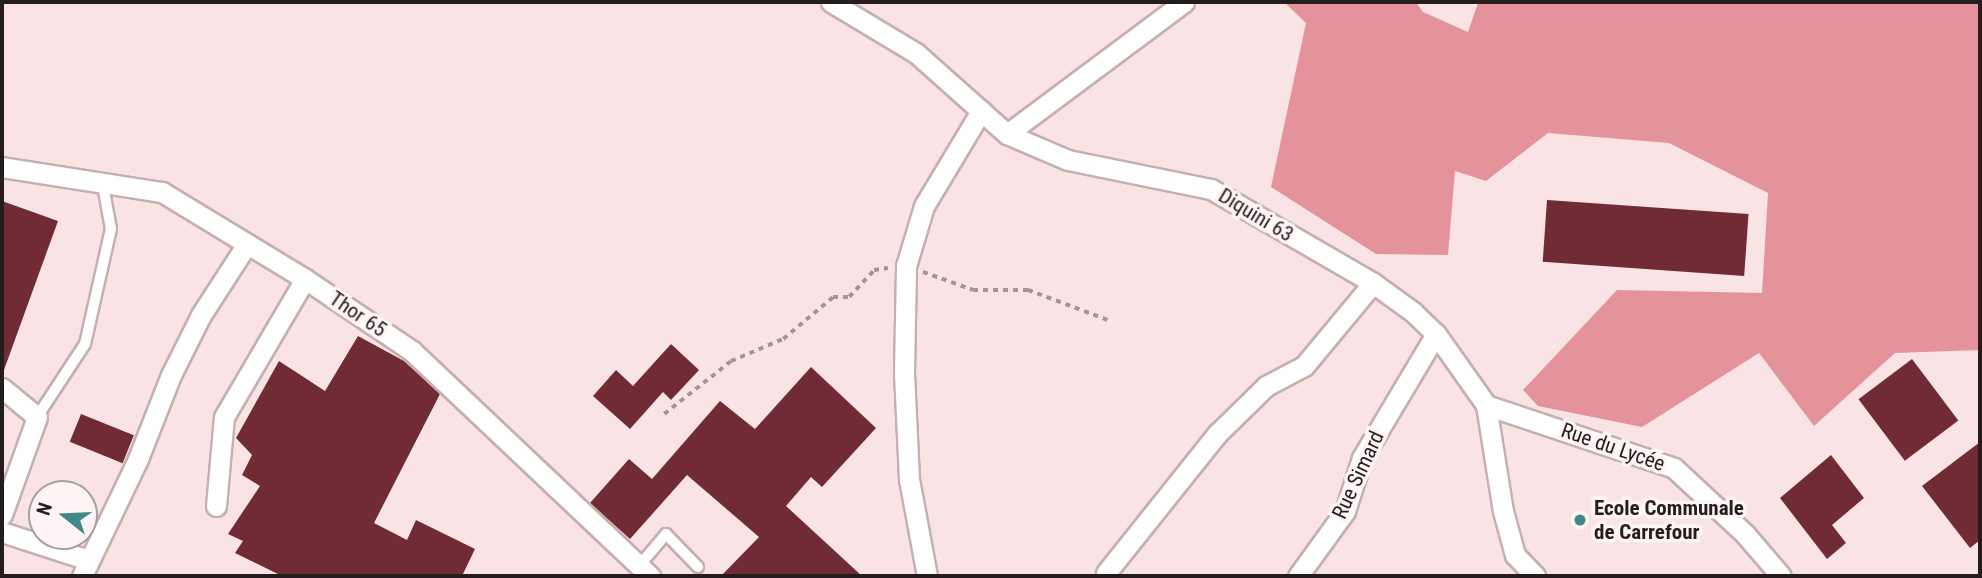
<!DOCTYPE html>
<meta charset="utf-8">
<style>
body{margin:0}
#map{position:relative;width:1982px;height:578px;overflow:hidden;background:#fae3e4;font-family:"Roboto Condensed",sans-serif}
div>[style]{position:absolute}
.forest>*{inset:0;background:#e4939a}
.building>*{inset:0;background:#702b35;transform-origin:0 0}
.path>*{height:3.5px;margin-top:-1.75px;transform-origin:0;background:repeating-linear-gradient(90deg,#a59495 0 5px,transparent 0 10px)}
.roads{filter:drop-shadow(2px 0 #c5afb1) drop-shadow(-2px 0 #c5afb1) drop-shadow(0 2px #c5afb1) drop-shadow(0 -2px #c5afb1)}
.service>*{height:10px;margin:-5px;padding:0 5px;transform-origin:5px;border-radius:5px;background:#fff}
.minor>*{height:19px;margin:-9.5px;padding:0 9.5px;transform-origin:9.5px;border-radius:9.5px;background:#fff}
.dots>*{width:19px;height:19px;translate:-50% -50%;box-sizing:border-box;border:4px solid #fef4f5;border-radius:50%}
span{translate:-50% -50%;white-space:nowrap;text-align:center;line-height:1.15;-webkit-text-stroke:7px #fef4f5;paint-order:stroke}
.street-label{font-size:21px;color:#251d1d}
.poi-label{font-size:21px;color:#251d1d;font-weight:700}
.left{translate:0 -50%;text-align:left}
.frame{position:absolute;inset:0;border:4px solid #251d1d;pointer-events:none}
.north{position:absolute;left:28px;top:480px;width:70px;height:70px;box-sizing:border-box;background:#fef4f5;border:2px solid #a79e9f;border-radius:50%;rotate:288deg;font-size:19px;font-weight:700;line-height:28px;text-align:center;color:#251d1d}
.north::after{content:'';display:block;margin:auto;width:24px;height:32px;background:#418988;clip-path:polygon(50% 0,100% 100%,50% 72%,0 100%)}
</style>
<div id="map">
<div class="forest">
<i style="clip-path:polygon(1284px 2px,1416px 2px,1423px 12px,1468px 32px,1478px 3px,1497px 2px,1980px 2px,1980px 350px,1895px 353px,1814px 426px,1759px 353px,1642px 427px,1538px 406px,1523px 390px,1617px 290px,1762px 293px,1768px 193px,1669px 143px,1548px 133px,1486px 181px,1455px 171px,1448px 255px,1376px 254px,1271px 187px,1306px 23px)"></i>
</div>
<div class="building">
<i style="left:1547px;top:200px;width:202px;height:62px;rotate:4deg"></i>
<i style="clip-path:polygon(2px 201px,58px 221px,4px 370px,2px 369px)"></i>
<i style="clip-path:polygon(358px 336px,404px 361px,440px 394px,374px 523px,407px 540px,416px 520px,475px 549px,462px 576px,282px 576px,235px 553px,243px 541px,228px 534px,260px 486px,242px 475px,252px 455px,236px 438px,279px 361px,325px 391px)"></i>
<i style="clip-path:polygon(671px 344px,699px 370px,671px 400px,663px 392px,630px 429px,593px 396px,616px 370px,633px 386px)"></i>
<i style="left:1912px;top:359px;width:77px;height:67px;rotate:53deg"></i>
<i style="clip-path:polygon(811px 367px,876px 428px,822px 487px,811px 477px,786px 506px,862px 576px,721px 576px,759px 537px,687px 475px,630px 539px,590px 503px,629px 459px,652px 479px,720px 401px,755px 429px)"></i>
<i style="left:81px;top:414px;width:57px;height:30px;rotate:22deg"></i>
<i style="clip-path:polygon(1980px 442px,1980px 540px,1970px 548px,1922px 486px)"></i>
<i style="clip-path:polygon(1831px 455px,1864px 498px,1832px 525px,1846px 543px,1827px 559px,1780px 498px)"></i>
</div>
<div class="path">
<i style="left:923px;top:272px;width:53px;rotate:19.8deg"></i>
<i style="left:973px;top:290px;width:55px"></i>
<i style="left:1028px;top:290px;width:85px;rotate:20.6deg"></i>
<i style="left:664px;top:414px;width:85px;rotate:-38.3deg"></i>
<i style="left:731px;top:361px;width:56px;rotate:-22.9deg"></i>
<i style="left:783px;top:339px;width:65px;rotate:-40deg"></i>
<i style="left:833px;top:297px;width:16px"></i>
<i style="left:849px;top:297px;width:37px;rotate:-47deg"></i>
<i style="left:874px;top:270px;width:14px;rotate:-8deg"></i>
</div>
<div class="roads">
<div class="service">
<i style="left:37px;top:417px;width:87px;rotate:-56.7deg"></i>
<i style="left:85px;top:344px;width:118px;rotate:-77.3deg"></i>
<i style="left:111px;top:229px;width:50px;rotate:-100.4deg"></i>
<i style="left:639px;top:566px;width:42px;rotate:-49.8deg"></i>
<i style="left:666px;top:534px;width:46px;rotate:45.9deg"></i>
</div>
<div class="minor">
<i style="left:831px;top:2px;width:99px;rotate:31deg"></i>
<i style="left:916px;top:53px;width:122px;rotate:41.7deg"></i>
<i style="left:1007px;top:134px;width:66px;rotate:23.1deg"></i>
<i style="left:1068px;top:160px;width:146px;rotate:11.5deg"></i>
<i style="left:1211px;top:189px;width:187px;rotate:30.1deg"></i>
<i style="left:1373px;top:283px;width:49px;rotate:35.9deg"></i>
<i style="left:1413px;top:312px;width:32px;rotate:44deg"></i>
<i style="left:1436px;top:334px;width:87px;rotate:54.8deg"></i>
<i style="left:1486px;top:405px;width:107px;rotate:80.9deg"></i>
<i style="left:1503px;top:511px;width:46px;rotate:74.7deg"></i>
<i style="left:1515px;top:555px;width:29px;rotate:46deg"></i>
<i style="left:1007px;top:134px;width:221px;rotate:-36.7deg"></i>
<i style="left:2px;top:167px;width:162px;rotate:8.9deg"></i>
<i style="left:162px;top:192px;width:167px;rotate:31.3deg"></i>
<i style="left:305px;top:279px;width:129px;rotate:33.9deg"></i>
<i style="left:412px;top:351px;width:328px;rotate:43.4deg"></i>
<i style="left:2px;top:388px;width:45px;rotate:39.6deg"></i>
<i style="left:37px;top:417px;width:104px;rotate:109.7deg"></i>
<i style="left:1486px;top:405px;width:198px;rotate:18.5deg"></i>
<i style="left:1674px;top:468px;width:97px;rotate:42.9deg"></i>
<i style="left:1745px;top:534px;width:55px;rotate:49.4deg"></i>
<i style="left:216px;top:506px;width:89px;rotate:-84.9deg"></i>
<i style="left:224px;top:417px;width:160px;rotate:-59.6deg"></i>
<i style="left:2px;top:532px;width:90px;rotate:18deg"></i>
<i style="left:1106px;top:573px;width:178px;rotate:-51.4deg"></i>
<i style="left:1217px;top:434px;width:69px;rotate:-44.4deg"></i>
<i style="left:1266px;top:386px;width:43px;rotate:-27.8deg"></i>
<i style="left:1304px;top:366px;width:108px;rotate:-50.3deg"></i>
<i style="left:82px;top:576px;width:130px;rotate:-64.4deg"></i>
<i style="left:138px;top:459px;width:90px;rotate:-68.6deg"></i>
<i style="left:171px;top:375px;width:67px;rotate:-63.4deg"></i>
<i style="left:201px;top:315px;width:85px;rotate:-57.1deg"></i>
<i style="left:927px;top:576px;width:99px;rotate:-100.5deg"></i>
<i style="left:909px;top:479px;width:107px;rotate:-92.7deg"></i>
<i style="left:904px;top:372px;width:106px;rotate:-88.9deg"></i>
<i style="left:906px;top:266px;width:63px;rotate:-73.3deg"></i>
<i style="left:924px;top:206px;width:111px;rotate:-59deg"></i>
<i style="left:1298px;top:576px;width:80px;rotate:-54.1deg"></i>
<i style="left:1345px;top:511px;width:56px;rotate:-72.2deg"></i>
<i style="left:1362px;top:458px;width:144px;rotate:-59.2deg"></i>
</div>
</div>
<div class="dots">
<i style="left:1580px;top:520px;background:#418988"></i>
</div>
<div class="street-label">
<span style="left:1256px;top:215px;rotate:31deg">Diquini 63</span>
<span style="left:358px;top:314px;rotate:34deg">Thor 65</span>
<span style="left:1613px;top:447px;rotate:19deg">Rue du Lycée</span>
<span style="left:1358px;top:475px;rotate:-65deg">Rue Simard</span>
</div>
<div class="poi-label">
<span class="left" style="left:1594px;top:520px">Ecole Communale<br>de Carrefour</span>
</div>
<div class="frame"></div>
<div class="north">N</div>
</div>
